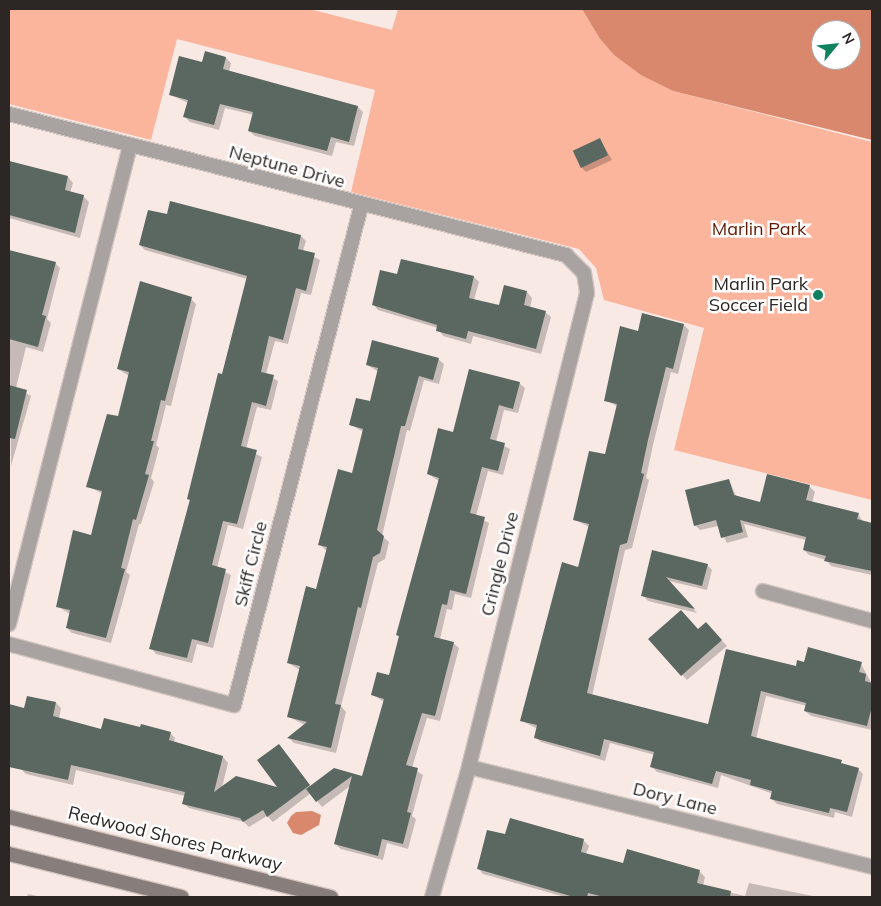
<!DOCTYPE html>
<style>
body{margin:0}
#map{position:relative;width:881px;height:906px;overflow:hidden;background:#f8e9e4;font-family:Mulish,sans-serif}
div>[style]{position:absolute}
.green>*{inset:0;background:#fbb59d}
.water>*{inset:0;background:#da886d}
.shadow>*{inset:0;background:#0003}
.building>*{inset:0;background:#5b6862;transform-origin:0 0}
.roads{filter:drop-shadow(1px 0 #d3c6c1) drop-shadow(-1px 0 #d3c6c1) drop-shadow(0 1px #d3c6c1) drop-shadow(0 -1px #d3c6c1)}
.minor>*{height:14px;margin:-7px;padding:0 7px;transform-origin:7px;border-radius:7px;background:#a8a2a0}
.secondary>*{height:14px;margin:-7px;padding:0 7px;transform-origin:7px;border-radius:7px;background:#877e7b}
.dots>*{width:14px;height:14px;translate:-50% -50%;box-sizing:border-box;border:2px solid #fff;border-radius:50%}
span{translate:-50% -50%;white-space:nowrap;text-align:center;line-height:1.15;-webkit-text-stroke:5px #fff;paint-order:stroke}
.street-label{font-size:18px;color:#2c2624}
.park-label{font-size:18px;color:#621900}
.poi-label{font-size:18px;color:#2c2624}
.right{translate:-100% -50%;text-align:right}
.frame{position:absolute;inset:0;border:10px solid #2c2624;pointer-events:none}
.north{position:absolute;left:811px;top:20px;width:50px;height:50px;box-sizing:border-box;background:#fff;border:1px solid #aba8a7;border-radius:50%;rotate:62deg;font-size:14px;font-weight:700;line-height:20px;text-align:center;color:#2c2624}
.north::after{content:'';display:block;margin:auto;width:18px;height:22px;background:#0f815f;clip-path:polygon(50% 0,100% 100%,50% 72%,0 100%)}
</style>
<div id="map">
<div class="green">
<i style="clip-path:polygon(9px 9px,309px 9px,392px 30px,398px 9px,582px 9px,600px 39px,614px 55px,642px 75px,673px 91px,872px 142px,872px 500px,674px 450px,704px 328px,604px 300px,596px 268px,579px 249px,351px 192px,375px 90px,177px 39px,151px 140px,9px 104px)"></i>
</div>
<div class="water">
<i style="clip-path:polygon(evenodd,582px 9px,872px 9px,872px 140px,673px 91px,641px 75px,614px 55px,600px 39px,582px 9px,821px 30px,851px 30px,851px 60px,821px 60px,821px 30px)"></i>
<i style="clip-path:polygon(312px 811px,321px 815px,319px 825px,301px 835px,293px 833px,287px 823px,291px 816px,296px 812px)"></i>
</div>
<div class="shadow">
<i style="clip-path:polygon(205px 53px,226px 58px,231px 63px,229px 72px,358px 107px,363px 112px,354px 146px,336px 142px,332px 156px,255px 136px,249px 131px,254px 115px,225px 108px,219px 130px,190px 122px,185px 117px,188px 103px,171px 95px,202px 64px)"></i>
<i style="clip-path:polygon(600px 139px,612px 160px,586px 172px,581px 167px)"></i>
<i style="clip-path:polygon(9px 161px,68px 177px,73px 183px,70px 193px,83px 196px,89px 202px,80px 238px,9px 218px)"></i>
<i style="clip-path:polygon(301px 236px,306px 241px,303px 251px,320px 260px,311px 295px,301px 293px,288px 344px,275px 341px,266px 374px,278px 381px,271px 410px,257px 407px,246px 449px,262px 457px,243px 529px,228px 525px,217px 568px,231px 575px,213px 648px,197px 644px,192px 663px,156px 654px,151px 648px,247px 279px,145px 250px,140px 245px)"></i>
<i style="clip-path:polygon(9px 251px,55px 263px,60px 268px,47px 319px,51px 323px,43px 352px,26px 347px,16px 388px,31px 396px,11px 466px)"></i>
<i style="clip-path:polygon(444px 269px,474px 277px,479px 282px,474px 300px,500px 307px,527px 292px,532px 298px,530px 308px,545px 312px,551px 317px,541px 354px,473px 336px,471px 344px,443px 336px,438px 328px,378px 310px,373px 304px,398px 276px)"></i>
<i style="clip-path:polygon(191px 299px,196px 304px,171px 406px,166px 405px,156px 445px,159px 448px,151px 478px,154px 482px,141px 524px,139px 524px,126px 572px,130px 575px,111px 643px,72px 633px,67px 628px,70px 614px,57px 606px,92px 536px,103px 494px,87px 486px,119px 418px,129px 376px,118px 369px)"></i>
<i style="clip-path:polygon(684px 325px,689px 330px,678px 374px,671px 372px,653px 445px,646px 478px,649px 480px,632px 548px,625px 550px,592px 696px,709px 725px,805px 663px,861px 664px,872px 684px,872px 730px,811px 716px,805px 711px,807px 706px,766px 696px,756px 739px,858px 769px,863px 774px,852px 817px,835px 812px,834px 818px,777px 804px,772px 799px,773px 794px,721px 775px,718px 788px,657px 772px,652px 767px,655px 755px,610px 743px,605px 761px,541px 742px,535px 737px,538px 729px,522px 721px,579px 568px,589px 527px,574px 519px,606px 456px,618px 407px,606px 400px,639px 332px)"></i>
<i style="clip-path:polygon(438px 359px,444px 364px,439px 384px,424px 380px,410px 431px,407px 430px,382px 536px,389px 542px,385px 559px,378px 563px,341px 706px,346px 712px,336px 753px,294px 743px,289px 738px,305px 725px,289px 717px,300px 670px,288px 663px,317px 590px,327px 551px,320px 545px,353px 474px,364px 432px,351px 425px,371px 403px,379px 372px,367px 365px)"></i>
<i style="clip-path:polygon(519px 383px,525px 388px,518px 413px,504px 410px,496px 442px,510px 449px,503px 475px,488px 471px,476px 516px,489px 523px,471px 598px,455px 594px,452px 610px,447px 609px,440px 639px,453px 643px,459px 648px,440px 721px,427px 718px,412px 768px,423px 775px,412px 816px,416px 819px,408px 849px,387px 843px,383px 860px,341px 849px,335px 844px,350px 786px,322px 807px,311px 793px,273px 822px,267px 816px,249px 827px,244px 822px,189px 808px,183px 803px,185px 796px,76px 770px,73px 785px,26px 774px,21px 769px,22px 763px,9px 760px,9px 706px,25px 710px,56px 703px,61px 708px,59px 719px,102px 730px,141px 728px,170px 733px,175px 738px,174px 743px,223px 757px,228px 763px,222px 788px,280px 789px,284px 751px,311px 787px,335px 769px,363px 778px,384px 702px,373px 695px,390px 676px,400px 638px,397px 635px,439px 481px,428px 474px,454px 434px)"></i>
<i style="clip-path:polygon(729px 480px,737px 498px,761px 504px,809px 486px,815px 492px,812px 503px,858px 514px,863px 522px,872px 524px,872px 575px,831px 566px,826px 560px,809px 555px,804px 550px,806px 540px,744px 524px,748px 537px,727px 543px,718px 526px,700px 530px,695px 525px)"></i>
<i style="clip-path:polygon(653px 552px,707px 565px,712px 570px,707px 590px,669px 581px,697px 613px,648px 601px,643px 595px)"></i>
<i style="clip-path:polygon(711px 629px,727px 646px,687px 680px,650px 639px)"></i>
<i style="clip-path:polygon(506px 836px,583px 840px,589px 846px,586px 854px,624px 864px,700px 872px,705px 877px,703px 886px,745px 896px,749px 883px,818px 897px,565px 897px,483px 874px,478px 868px)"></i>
<i style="clip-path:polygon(28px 894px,42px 897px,27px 897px)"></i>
</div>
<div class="building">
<i style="clip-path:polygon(205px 51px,226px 57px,223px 69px,358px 106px,349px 142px,331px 137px,327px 151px,248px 131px,253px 112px,220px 104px,214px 125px,183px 117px,188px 100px,169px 95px,179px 56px,202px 62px)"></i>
<i style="left:600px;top:138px;width:19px;height:30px;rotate:65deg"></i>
<i style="clip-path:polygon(9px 161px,68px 176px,65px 190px,84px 195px,75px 233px,9px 215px)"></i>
<i style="clip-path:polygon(170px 201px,301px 235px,298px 249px,315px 253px,306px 291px,296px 288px,283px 340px,269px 336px,261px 372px,274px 375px,266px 406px,252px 402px,241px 446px,257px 450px,237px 524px,223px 521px,212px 565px,226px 569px,208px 643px,192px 639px,187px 658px,149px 649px,190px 500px,187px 499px,218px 373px,222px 374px,247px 276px,139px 245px,148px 210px,167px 214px)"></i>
<i style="clip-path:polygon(9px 250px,56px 262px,42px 315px,46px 316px,38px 347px,9px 339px)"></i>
<i style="clip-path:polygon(401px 259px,474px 276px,469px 298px,499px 305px,504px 285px,527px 291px,524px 305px,546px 311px,536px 349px,468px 331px,466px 339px,436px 331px,437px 325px,372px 305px,380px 270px,397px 274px)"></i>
<i style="clip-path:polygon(140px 281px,192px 297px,165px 401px,161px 400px,151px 441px,154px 441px,145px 474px,149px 475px,136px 520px,133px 519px,121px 568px,125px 569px,106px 638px,66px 628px,70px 610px,56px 607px,73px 530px,91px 535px,102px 491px,86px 487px,107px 414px,118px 416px,129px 372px,117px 369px)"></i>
<i style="clip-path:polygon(642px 313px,684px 324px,673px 369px,666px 367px,648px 440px,641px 473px,644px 474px,627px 543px,620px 545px,587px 693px,708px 724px,726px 649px,796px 666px,797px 660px,804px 662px,808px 647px,862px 662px,859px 672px,866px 674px,865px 681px,872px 683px,872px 706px,867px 726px,804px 711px,806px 703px,761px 691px,751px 736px,842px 760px,841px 763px,859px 768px,847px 812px,830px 808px,829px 813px,770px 799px,772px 791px,750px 785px,751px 780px,716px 771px,712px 784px,650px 767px,654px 752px,604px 739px,600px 756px,574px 749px,534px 738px,537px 725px,520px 721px,562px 562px,578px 567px,589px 524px,573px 520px,589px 451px,605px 454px,617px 404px,604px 401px,620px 326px,638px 331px)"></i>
<i style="clip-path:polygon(372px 340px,439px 358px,433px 380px,419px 376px,405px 426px,401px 426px,377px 530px,384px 536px,380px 553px,373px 557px,361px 608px,358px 607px,335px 704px,341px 705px,331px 748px,287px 738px,307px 722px,287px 717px,300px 666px,287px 663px,306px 586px,316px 589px,327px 547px,318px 545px,338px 469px,352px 473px,363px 429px,349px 425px,356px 398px,370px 401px,378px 368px,366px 365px)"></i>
<i style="clip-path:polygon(469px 369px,520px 382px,513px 409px,499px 405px,490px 439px,505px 443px,498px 471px,482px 467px,470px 513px,485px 517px,466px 594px,450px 590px,447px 605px,442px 604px,434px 637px,454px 642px,435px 716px,422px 713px,406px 765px,418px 768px,407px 812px,411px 813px,403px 844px,382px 839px,378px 856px,334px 844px,352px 776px,316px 802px,306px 789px,334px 768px,362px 776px,384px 699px,371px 695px,377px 672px,389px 675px,399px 636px,396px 635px,439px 478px,427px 474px,438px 428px,453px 432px)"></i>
<i style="clip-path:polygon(9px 385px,27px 390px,15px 439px,9px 438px)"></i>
<i style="clip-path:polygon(767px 474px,810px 485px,806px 500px,859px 513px,857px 519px,872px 523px,872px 571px,824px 561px,826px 556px,803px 550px,806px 537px,740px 520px,743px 532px,721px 538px,716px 520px,694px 526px,685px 490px,729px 479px,734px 495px,760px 502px)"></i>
<i style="clip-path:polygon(652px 550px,708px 564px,702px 586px,666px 577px,695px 609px,641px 596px)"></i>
<i style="clip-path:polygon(681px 610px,698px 629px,706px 622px,722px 640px,681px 676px,648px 639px)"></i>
<i style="clip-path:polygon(27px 696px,56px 702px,53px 716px,101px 729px,104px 718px,140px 727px,141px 724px,171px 732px,169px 740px,223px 756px,214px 792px,236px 776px,277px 787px,257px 760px,279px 744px,310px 785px,267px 817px,263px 810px,243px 822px,240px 818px,182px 804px,185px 792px,115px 775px,71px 765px,68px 780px,9px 767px,9px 704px,24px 708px)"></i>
<i style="clip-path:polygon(510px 818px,584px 839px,581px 852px,623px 863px,627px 849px,700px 870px,697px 883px,731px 891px,730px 897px,604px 897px,588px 893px,587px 897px,574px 897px,477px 869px,487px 830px,505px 834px)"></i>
</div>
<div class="roads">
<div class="minor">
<i style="left:9px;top:114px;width:575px;rotate:14.21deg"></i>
<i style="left:566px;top:255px;width:25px;rotate:45deg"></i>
<i style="left:584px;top:273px;width:20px;rotate:81deg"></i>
<i style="left:587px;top:293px;width:488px;rotate:104deg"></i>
<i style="left:469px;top:767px;width:135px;rotate:105.9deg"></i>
<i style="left:763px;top:591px;width:113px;rotate:15.4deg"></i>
<i style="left:9px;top:624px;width:494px;rotate:-75.8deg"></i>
<i style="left:9px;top:644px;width:233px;rotate:15.2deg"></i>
<i style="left:234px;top:705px;width:515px;rotate:-75.72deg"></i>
<i style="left:469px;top:767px;width:415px;rotate:13.9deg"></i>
</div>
<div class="secondary">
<i style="left:9px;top:817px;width:332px;rotate:14deg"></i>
<i style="left:9px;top:854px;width:178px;rotate:14deg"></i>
</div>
</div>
<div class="dots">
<i style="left:818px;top:295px;background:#0f815f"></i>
</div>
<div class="street-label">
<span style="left:287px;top:167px;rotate:15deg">Neptune Drive</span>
<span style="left:251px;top:564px;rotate:-76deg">Skiff Circle</span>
<span style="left:500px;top:564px;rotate:-76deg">Cringle Drive</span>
<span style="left:675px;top:799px;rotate:14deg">Dory Lane</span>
<span style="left:175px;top:839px;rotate:14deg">Redwood Shores Parkway</span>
</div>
<div class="park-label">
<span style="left:759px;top:229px">Marlin Park</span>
</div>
<div class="poi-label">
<span class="right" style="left:808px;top:295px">Marlin Park<br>Soccer Field</span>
</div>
<div class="frame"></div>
<div class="north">N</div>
</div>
